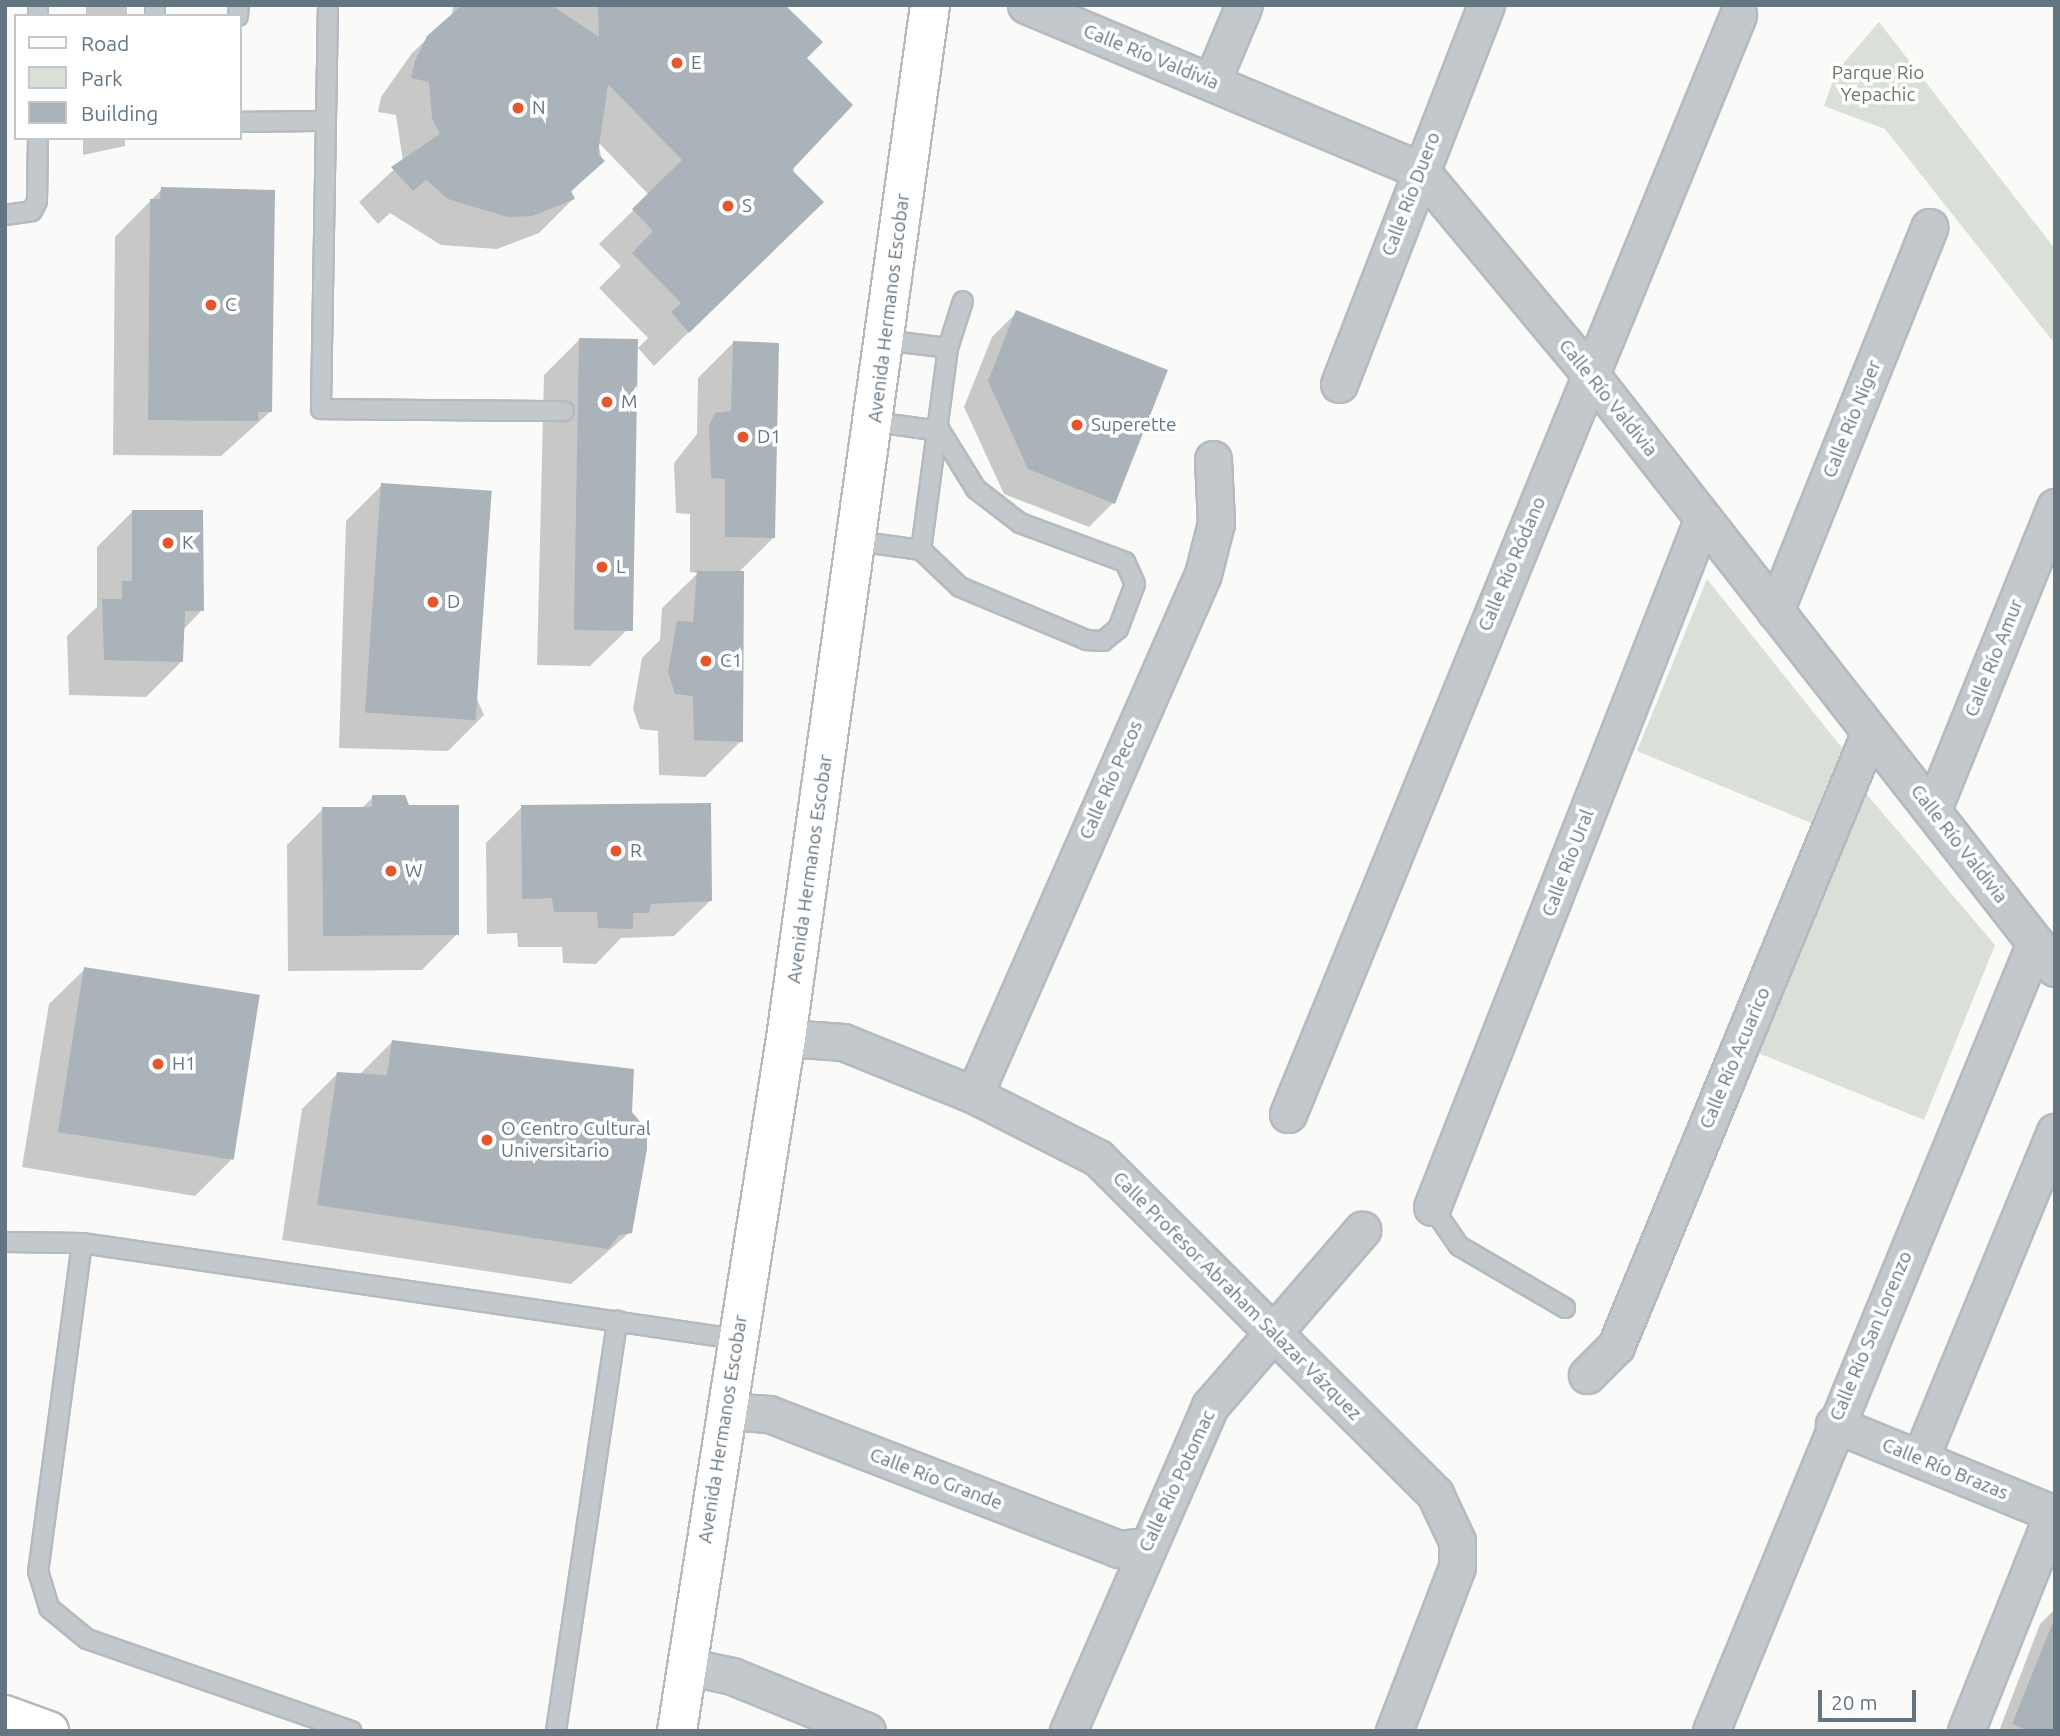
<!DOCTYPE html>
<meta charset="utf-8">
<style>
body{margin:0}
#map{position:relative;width:2060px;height:1736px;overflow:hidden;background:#fafaf8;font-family:Ubuntu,sans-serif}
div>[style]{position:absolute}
.green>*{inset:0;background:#dadfd7}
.shadow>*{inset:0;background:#0003;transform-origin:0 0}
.building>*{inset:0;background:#aab3b9;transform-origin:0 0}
.roads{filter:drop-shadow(2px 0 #b5babe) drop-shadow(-2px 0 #b5babe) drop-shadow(0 2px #b5babe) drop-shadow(0 -2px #b5babe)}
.lane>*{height:18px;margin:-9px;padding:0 9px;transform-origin:9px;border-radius:9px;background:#c3c8cc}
.street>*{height:35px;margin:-17.5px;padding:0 17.5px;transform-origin:17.5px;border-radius:17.5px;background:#c3c8cc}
.primary>*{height:38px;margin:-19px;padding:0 19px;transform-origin:19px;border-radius:19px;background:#fff}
.dots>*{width:19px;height:19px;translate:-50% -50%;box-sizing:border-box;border:4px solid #fff;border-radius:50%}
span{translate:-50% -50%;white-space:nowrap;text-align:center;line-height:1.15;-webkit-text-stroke:7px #fff;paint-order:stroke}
.street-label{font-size:19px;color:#657683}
.poi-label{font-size:19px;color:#657683}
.left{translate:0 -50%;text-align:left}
.park-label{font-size:19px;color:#687a64}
.frame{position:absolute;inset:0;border:7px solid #657683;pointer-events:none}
.legend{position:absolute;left:14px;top:14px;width:228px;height:126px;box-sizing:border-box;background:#fff;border:2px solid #c1c8cd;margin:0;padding:9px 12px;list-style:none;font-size:21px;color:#657683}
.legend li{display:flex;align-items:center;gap:14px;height:35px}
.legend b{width:35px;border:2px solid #c1c8cd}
.scale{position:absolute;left:1818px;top:1690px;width:98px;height:32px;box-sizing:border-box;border:4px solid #657683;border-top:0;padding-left:9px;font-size:21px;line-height:24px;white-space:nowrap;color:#657683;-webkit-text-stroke:5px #fff;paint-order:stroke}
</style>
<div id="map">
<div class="green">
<i style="clip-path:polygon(1879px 22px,2055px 249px,2055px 344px,1885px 129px,1824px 106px,1836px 72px)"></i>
<i style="clip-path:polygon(1707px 579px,1842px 748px,1811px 823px,1637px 751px)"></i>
<i style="clip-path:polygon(1863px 790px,1995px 945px,1924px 1120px,1756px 1052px)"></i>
</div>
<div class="shadow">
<i style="left:86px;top:5px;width:41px;height:11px"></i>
<i style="clip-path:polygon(453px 5px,764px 5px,805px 58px,787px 236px,654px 366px,638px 348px,648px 338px,599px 288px,621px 266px,599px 244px,649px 195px,598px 142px,602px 161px,570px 193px,573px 199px,539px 233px,497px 249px,441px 245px,390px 213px,378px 224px,359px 202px,403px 161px,396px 115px,378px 112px,381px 97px,412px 53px,452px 16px)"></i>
<i style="clip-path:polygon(83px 138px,125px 138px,125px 146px,83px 155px)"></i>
<i style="clip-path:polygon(162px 189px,271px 411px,221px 456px,113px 455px,115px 237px)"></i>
<i style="clip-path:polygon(1017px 312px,1113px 503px,1089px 527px,1004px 494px,964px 407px,992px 337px)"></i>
<i style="clip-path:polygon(580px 339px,626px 631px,590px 666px,537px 665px,544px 375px)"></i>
<i style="clip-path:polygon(734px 342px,774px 537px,738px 573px,741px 741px,705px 777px,659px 775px,658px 731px,640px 729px,633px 709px,642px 658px,660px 640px,662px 608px,698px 573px,690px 572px,690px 514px,676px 513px,674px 463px,697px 434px,698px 378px)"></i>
<i style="clip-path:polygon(382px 485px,484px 715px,448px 751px,339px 748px,346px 521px)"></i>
<i style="clip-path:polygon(133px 511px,202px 610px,183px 630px,181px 662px,146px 697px,69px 695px,67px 636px,97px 607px,97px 547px)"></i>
<i style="clip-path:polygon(373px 797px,457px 934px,422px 970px,288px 971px,287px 845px,323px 809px,361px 809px)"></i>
<i style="clip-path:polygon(522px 807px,710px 901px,674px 936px,621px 938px,596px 964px,563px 963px,562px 947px,518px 947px,517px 933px,487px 934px,486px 843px)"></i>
<i style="clip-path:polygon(85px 969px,231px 1160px,195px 1196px,22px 1167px,49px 1004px)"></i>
<i style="clip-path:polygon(392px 1042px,630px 1113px,630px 1232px,571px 1284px,282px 1240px,302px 1109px,338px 1073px,359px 1075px)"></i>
<i style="clip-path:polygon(2055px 1609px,2055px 1731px,1999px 1731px,2040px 1624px)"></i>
</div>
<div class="building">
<i style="clip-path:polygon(462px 5px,551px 5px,599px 37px,598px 5px,785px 5px,823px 42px,807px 58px,853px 105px,792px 170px,824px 202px,689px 333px,671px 312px,681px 303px,632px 253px,653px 231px,632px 209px,682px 160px,608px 84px,598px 154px,605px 161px,571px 191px,575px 199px,532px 216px,508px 217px,448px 199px,426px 180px,413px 191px,391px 167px,440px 134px,432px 118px,429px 82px,411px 78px,415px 61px,427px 36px)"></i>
<i style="clip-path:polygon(161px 187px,275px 190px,272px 412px,258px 412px,258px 421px,148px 420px,150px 199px,160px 199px)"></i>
<i style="clip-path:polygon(1016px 310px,1168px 370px,1115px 504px,1028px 469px,988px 381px)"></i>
<i style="left:579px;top:338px;width:59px;height:292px;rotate:1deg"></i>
<i style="clip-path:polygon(733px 341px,779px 343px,775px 538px,725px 537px,725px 479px,711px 478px,709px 426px,715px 413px,731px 411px)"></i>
<i style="left:381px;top:483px;width:111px;height:230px;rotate:4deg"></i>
<i style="clip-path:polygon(132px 510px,203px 510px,204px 611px,185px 611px,183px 662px,104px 660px,102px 599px,122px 599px,122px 581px,132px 581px)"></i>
<i style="clip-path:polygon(697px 571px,744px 571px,743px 742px,694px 740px,693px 696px,675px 694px,668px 672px,677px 621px,693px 622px)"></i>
<i style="clip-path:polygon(372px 795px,405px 795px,409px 805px,459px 805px,459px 935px,323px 936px,322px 807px,372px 807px)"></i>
<i style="clip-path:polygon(711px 803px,712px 901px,651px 904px,649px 913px,633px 913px,633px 929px,598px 928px,597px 912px,554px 912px,552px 898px,522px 899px,521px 805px)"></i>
<i style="left:84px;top:967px;width:178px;height:167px;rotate:9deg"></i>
<i style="clip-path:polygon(392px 1040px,634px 1069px,632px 1112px,647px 1130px,647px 1149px,632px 1233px,619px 1235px,608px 1249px,317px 1205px,337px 1072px,387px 1075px)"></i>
<i style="clip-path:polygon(2055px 1617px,2055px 1731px,2029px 1731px,2012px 1724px)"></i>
</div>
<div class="roads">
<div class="lane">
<i style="left:328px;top:5px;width:404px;rotate:91deg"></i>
<i style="left:321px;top:409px;width:243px;rotate:0.5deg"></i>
<i style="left:38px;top:16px;width:11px;rotate:-90deg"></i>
<i style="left:155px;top:16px;width:11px;rotate:-90deg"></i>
<i style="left:238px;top:16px;width:11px;rotate:-85deg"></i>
<i style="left:240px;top:122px;width:86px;rotate:-0.7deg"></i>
<i style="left:5px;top:215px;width:27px;rotate:-8deg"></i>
<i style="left:32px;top:211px;width:11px;rotate:-63deg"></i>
<i style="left:37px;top:201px;width:63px;rotate:-89.1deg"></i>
<i style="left:883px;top:340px;width:65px;rotate:7deg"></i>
<i style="left:948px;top:348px;width:204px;rotate:97.6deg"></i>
<i style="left:948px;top:348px;width:49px;rotate:-72.3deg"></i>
<i style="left:856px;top:541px;width:66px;rotate:7.9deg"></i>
<i style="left:921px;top:550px;width:54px;rotate:43.5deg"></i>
<i style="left:960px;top:587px;width:138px;rotate:22.7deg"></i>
<i style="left:1087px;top:640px;width:16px;rotate:4deg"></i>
<i style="left:1103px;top:641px;width:19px;rotate:-39deg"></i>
<i style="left:1118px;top:629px;width:48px;rotate:-69.3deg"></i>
<i style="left:1135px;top:584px;width:24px;rotate:-114deg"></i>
<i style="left:1125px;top:562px;width:112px;rotate:-159.6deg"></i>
<i style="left:1020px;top:523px;width:56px;rotate:-142.3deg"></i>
<i style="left:976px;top:489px;width:68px;rotate:-121.8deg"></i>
<i style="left:940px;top:431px;width:67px;rotate:-172.2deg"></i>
<i style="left:1432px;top:1207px;width:47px;rotate:55.3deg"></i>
<i style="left:1459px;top:1246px;width:123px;rotate:30.3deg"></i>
<i style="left:5px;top:1242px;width:77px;rotate:0.7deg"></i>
<i style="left:82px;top:1243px;width:660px;rotate:8.36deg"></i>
<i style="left:82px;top:1243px;width:331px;rotate:97.6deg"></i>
<i style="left:38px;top:1571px;width:39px;rotate:73deg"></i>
<i style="left:49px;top:1608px;width:49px;rotate:39.2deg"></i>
<i style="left:87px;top:1639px;width:280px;rotate:19.2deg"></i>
<i style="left:556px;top:1731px;width:415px;rotate:-81.5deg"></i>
</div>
<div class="street">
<i style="left:1026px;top:5px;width:427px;rotate:22.7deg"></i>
<i style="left:1420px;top:170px;width:267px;rotate:50.2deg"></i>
<i style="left:1591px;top:375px;width:753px;rotate:51.96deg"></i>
<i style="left:1212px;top:81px;width:82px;rotate:-67.2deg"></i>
<i style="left:1339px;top:384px;width:407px;rotate:-68.8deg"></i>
<i style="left:1775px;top:611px;width:414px;rotate:-68.1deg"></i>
<i style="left:1933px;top:809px;width:326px;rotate:-68deg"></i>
<i style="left:786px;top:1038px;width:57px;rotate:4deg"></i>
<i style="left:843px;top:1042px;width:141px;rotate:22deg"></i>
<i style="left:974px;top:1095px;width:139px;rotate:26.9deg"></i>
<i style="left:1098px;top:1158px;width:476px;rotate:44.9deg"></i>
<i style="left:1435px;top:1494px;width:52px;rotate:64.9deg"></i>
<i style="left:1457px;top:1541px;width:26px;rotate:90deg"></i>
<i style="left:1457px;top:1567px;width:176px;rotate:111deg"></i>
<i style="left:974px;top:1095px;width:569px;rotate:-66.27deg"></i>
<i style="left:1203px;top:574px;width:53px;rotate:-75.7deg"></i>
<i style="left:1216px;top:523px;width:64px;rotate:-92.7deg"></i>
<i style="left:1288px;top:1114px;width:1188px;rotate:-67.73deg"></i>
<i style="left:1432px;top:1207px;width:740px;rotate:-68.53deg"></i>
<i style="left:1587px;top:1375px;width:41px;rotate:-45deg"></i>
<i style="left:1616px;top:1346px;width:664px;rotate:-67.53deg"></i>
<i style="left:725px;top:1411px;width:44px;rotate:3.9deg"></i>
<i style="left:769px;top:1414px;width:374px;rotate:21.1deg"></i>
<i style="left:1118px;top:1549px;width:28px;rotate:-6deg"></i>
<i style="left:1834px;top:1424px;width:239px;rotate:22.2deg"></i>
<i style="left:1920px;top:1459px;width:354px;rotate:-67.6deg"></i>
<i style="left:685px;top:1666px;width:48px;rotate:12deg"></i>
<i style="left:732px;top:1676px;width:146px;rotate:22.2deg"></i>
<i style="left:1068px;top:1731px;width:355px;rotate:-66.4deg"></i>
<i style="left:1210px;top:1406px;width:233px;rotate:-49.2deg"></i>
<i style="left:1711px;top:1731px;width:852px;rotate:-67.65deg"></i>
<i style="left:1966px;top:1731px;width:235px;rotate:-68.2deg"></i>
</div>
<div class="primary">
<i style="left:5px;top:1715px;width:47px;rotate:20deg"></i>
<i style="left:677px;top:1731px;width:702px;rotate:-81.06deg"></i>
<i style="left:786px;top:1038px;width:1043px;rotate:-82.06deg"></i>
</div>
</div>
<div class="dots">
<i style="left:677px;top:63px;background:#e4572e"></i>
<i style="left:518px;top:108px;background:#e4572e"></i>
<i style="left:728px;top:206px;background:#e4572e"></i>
<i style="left:211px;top:305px;background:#e4572e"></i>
<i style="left:607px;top:402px;background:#e4572e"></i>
<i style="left:1077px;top:425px;background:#e4572e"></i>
<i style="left:743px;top:437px;background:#e4572e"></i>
<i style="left:168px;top:543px;background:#e4572e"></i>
<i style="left:602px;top:567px;background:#e4572e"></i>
<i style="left:433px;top:602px;background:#e4572e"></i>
<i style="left:706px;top:661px;background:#e4572e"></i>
<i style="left:616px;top:851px;background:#e4572e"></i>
<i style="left:391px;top:871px;background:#e4572e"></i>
<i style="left:158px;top:1064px;background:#e4572e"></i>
<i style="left:487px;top:1140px;background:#e4572e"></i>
</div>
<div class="street-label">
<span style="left:1151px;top:57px;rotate:22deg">Calle Río Valdivia</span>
<span style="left:1411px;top:194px;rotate:-69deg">Calle Río Duero</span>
<span style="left:889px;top:308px;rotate:-83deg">Avenida Hermanos Escobar</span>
<span style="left:1608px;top:398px;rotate:51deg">Calle Río Valdivia</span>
<span style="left:1852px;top:419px;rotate:-68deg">Calle Río Niger</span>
<span style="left:1512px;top:564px;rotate:-67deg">Calle Río Ródano</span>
<span style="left:1994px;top:658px;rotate:-68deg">Calle Río Amur</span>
<span style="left:1111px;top:780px;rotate:-66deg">Calle Río Pecos</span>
<span style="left:1959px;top:844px;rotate:52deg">Calle Río Valdivia</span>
<span style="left:1568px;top:863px;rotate:-69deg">Calle Río Ural</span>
<span style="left:810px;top:869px;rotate:-82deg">Avenida Hermanos Escobar</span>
<span style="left:1735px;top:1058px;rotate:-67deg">Calle Río Acuarico</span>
<span style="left:1237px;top:1296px;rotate:45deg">Calle Profesor Abraham Salazar Vázquez</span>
<span style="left:1871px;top:1336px;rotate:-67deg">Calle Río San Lorenzo</span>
<span style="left:723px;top:1429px;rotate:-81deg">Avenida Hermanos Escobar</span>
<span style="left:1945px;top:1469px;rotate:22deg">Calle Río Brazas</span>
<span style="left:936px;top:1479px;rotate:21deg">Calle Río Grande</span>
<span style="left:1177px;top:1481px;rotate:-65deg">Calle Río Potomac</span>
</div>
<div class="poi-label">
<span class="left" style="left:691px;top:63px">E</span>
<span class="left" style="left:532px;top:108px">N</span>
<span class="left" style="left:742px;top:206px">S</span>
<span class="left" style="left:225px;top:305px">C</span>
<span class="left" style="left:621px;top:402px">M</span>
<span class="left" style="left:1091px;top:425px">Superette</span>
<span class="left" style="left:757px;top:437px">D1</span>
<span class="left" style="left:182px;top:543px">K</span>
<span class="left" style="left:616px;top:567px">L</span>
<span class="left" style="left:447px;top:602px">D</span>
<span class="left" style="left:720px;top:661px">C1</span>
<span class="left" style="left:630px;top:851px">R</span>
<span class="left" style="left:405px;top:871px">W</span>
<span class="left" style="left:172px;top:1064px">H1</span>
<span class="left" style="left:501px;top:1140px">O Centro Cultural<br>Universitario</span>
</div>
<div class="park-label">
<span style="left:1878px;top:84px">Parque Rio<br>Yepachic</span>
</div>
<div class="frame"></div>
<ul class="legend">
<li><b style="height:9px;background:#fff"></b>Road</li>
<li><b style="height:19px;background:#dadfd7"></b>Park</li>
<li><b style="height:19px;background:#aab3b9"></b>Building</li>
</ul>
<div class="scale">20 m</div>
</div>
